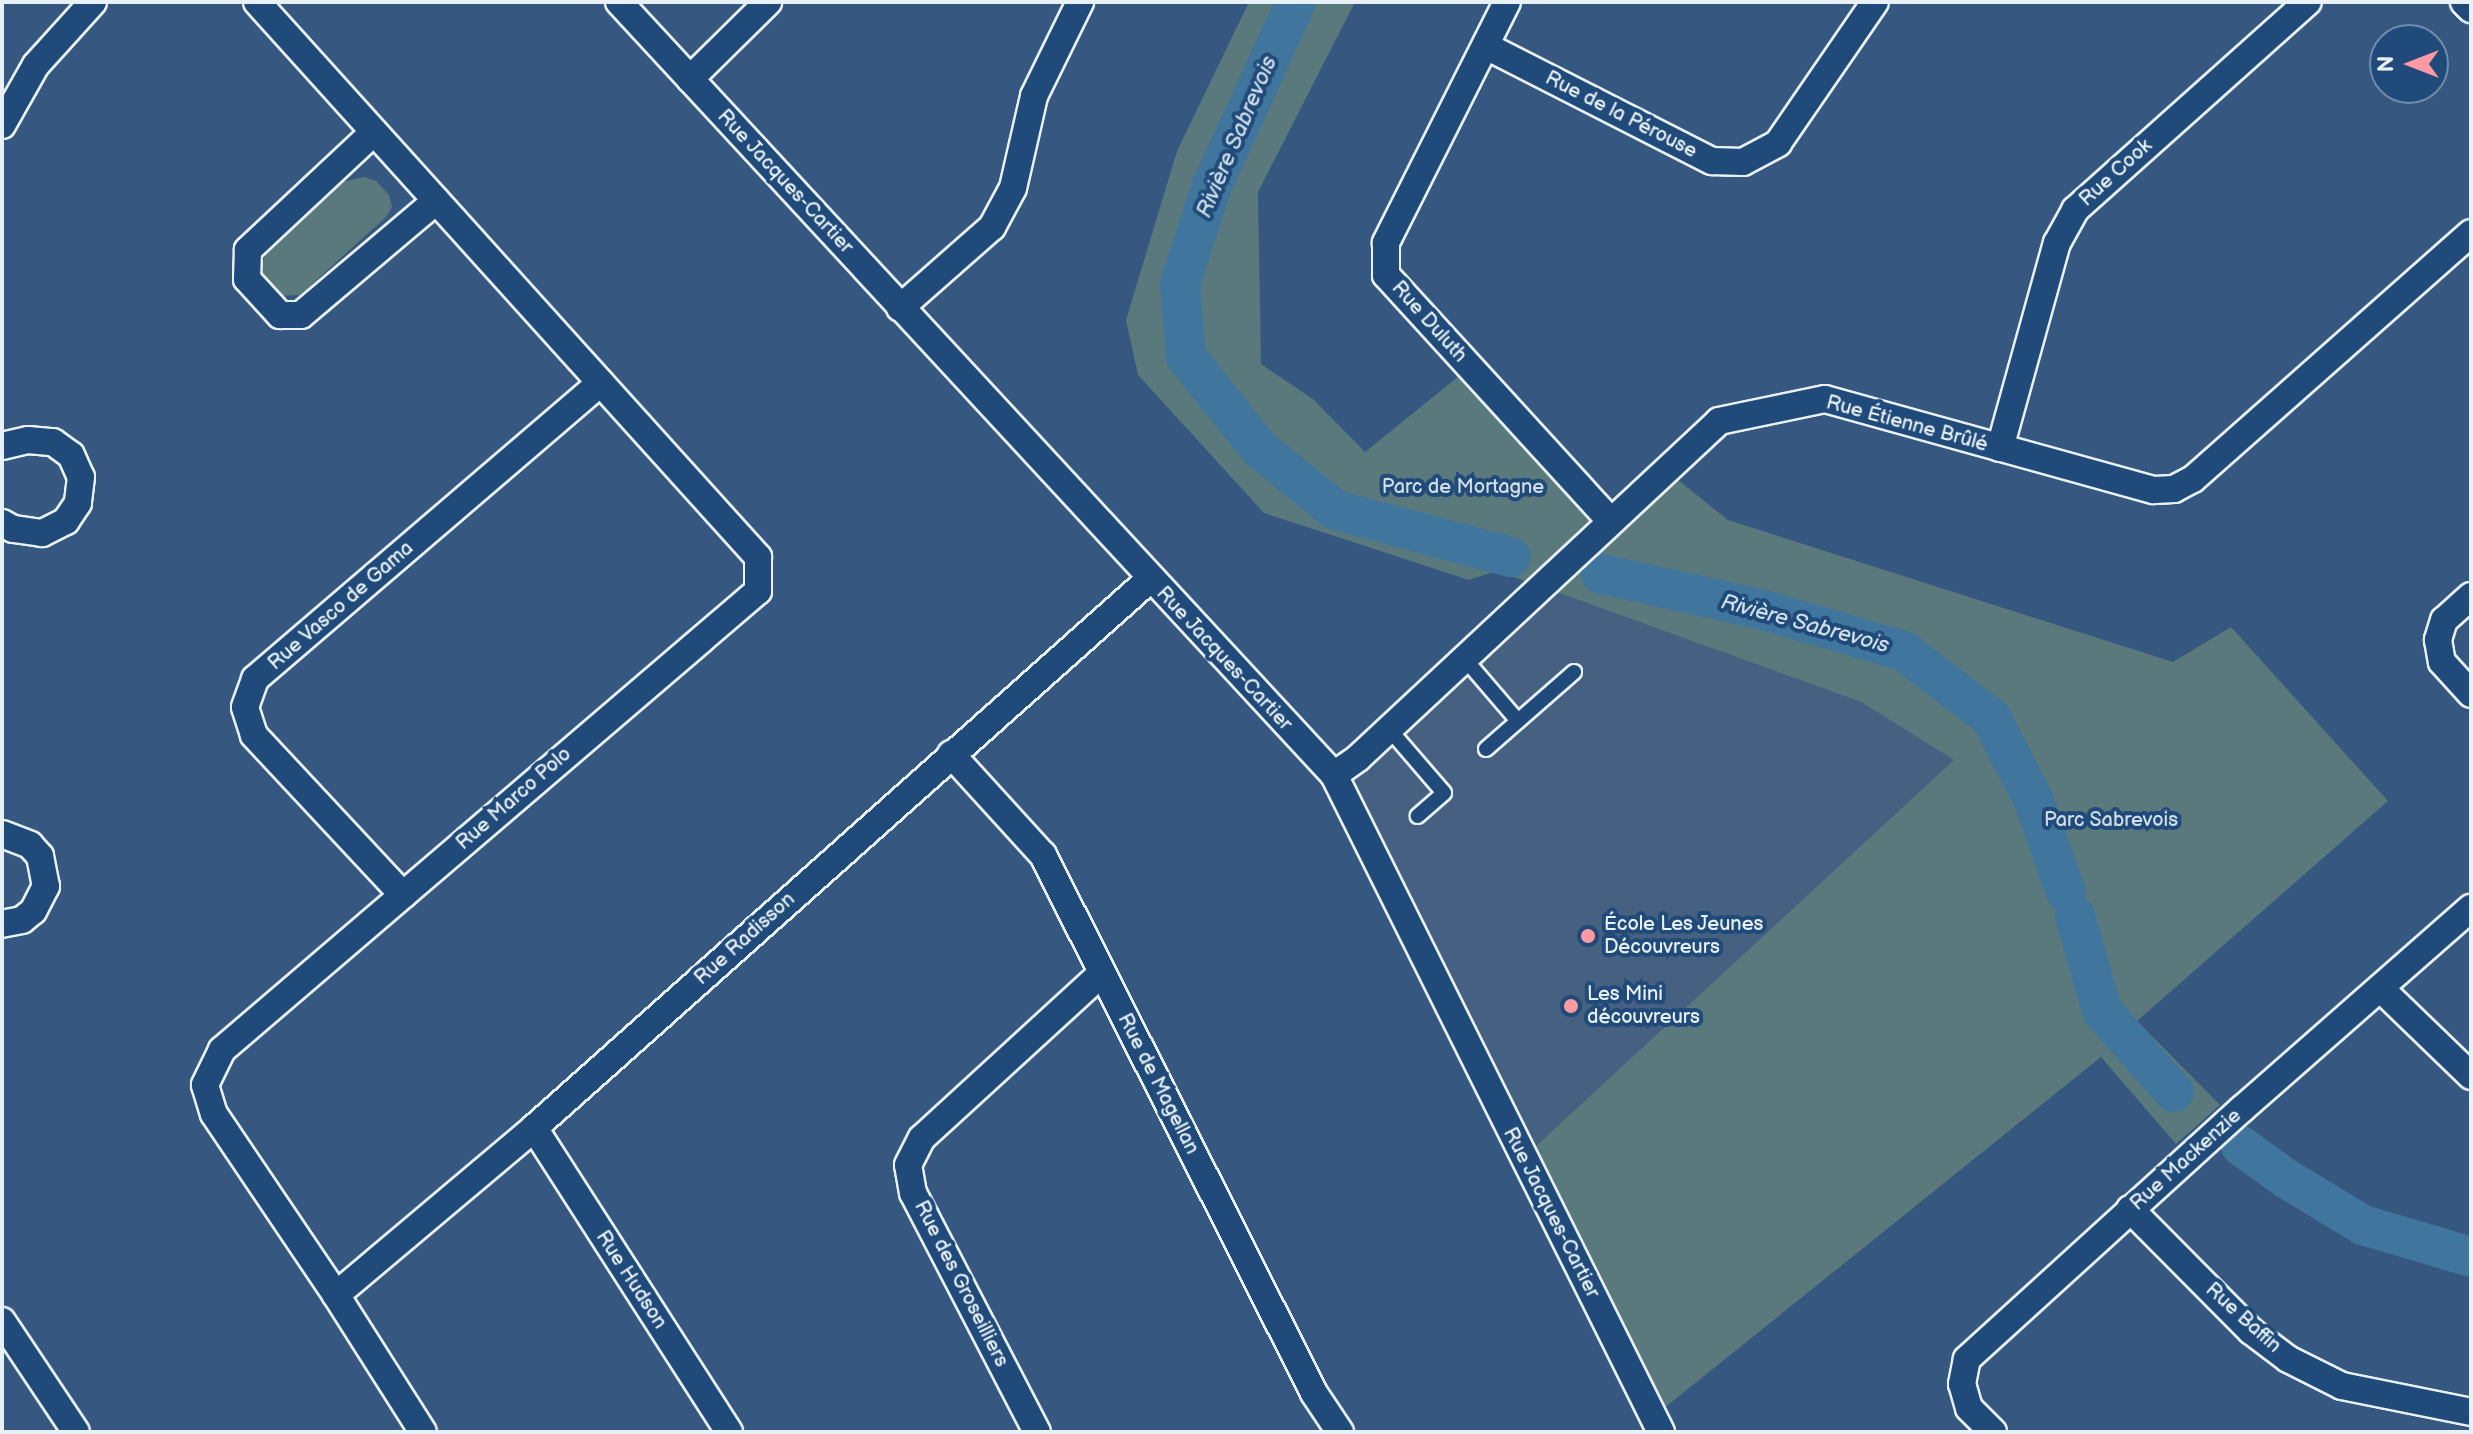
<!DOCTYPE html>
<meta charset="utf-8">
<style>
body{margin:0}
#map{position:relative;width:2473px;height:1434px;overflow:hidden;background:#36577f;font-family:"Balsamiq Sans",sans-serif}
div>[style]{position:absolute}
.built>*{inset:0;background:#466082}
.green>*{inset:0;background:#59797d}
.river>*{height:40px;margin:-20px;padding:0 20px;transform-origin:20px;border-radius:20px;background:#40769d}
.roads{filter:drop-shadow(2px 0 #e8f1f8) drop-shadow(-2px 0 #e8f1f8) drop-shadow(0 2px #e8f1f8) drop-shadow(0 -2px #e8f1f8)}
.service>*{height:14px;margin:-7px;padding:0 7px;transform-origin:7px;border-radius:7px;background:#1f4a7a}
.minor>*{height:26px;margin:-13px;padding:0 13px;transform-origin:13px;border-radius:13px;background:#1f4a7a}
.dots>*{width:22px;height:22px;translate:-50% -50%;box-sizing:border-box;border:4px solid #1f4a7a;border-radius:50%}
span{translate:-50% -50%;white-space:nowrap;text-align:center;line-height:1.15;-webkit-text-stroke:8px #1f4a7a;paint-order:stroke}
.street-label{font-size:20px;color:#e8f1f8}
.park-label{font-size:20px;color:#d3dfe6}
.poi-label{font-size:20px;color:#e8f1f8}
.left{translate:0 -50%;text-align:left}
.water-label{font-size:22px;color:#cfdfea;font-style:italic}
.frame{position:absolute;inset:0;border:4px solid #e8f1f8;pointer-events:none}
.north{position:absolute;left:2369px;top:24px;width:80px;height:80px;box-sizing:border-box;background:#1f4a7a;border:2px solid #6f8dac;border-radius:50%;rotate:270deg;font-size:22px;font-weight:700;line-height:32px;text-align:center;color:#e8f1f8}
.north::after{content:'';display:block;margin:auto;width:28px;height:36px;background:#ff9aa2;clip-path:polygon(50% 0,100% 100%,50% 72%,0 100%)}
</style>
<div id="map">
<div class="built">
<i style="clip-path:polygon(1540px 586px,1861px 702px,1955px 760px,1523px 1158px,1334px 775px)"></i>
</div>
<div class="green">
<i style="clip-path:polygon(1249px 2px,1355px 2px,1258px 192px,1261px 364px,1313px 399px,1365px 452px,1470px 367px,1611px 521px,1668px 472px,1728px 520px,2173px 662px,2231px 627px,2388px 801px,2137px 1021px,2220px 1105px,2176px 1144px,2101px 1057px,1653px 1417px,1523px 1158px,1954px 760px,1861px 702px,1540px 586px,1496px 571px,1469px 580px,1264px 513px,1138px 375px,1126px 320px,1177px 151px)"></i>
<i style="clip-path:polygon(364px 177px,376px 181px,389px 195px,392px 207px,386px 217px,300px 295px,279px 296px,262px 283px,260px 270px,265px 256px,342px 182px)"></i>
</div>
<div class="river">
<i style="left:1296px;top:2px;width:205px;rotate:114.6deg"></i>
<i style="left:1211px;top:188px;width:101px;rotate:107.9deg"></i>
<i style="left:1180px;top:284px;width:73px;rotate:85.3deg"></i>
<i style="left:1186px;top:357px;width:117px;rotate:51.3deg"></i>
<i style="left:1259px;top:448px;width:98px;rotate:39.2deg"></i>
<i style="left:1335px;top:510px;width:182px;rotate:15deg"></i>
<i style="left:1601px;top:574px;width:163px;rotate:12.4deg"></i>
<i style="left:1760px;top:609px;width:150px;rotate:16.3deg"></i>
<i style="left:1904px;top:651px;width:110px;rotate:37.6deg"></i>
<i style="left:1991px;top:718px;width:91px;rotate:62.6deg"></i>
<i style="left:2033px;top:799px;width:99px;rotate:70.5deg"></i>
<i style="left:2075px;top:916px;width:99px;rotate:74.1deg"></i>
<i style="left:2102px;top:1011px;width:108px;rotate:48.4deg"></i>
<i style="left:2241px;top:1146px;width:57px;rotate:35.7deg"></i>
<i style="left:2287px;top:1179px;width:89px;rotate:31.2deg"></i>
<i style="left:2363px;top:1225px;width:113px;rotate:16.5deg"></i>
</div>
<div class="roads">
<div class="service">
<i style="left:1464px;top:658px;width:83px;rotate:49.4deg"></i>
<i style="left:1389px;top:729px;width:84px;rotate:49.3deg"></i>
<i style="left:1444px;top:793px;width:35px;rotate:139deg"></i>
<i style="left:1486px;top:749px;width:117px;rotate:-41.2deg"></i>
</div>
<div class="minor">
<i style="left:257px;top:2px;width:748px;rotate:47.93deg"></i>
<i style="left:758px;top:557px;width:34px;rotate:90deg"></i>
<i style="left:758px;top:591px;width:706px;rotate:139.43deg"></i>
<i style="left:222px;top:1050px;width:39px;rotate:116deg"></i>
<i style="left:205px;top:1085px;width:30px;rotate:73deg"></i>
<i style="left:214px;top:1114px;width:218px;rotate:56deg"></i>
<i style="left:336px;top:1295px;width:162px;rotate:57.6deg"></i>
<i style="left:619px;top:2px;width:1053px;rotate:47.23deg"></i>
<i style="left:1334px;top:775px;width:734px;rotate:63.54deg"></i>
<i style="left:1507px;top:2px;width:270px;rotate:116.7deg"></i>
<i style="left:1386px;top:243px;width:32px;rotate:90deg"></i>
<i style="left:1386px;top:275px;width:333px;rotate:47.6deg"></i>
<i style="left:2464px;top:2px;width:10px;rotate:45deg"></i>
<i style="left:1486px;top:46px;width:254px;rotate:27deg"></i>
<i style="left:1712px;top:161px;width:31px;rotate:2deg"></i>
<i style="left:1743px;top:162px;width:40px;rotate:-28deg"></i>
<i style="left:1778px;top:143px;width:171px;rotate:-55.5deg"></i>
<i style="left:690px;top:79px;width:110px;rotate:-44.6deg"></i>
<i style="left:2px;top:125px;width:69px;rotate:-60.5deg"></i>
<i style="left:36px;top:65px;width:85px;rotate:-47.9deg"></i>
<i style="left:374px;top:132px;width:173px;rotate:136.9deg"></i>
<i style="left:248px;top:250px;width:29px;rotate:92deg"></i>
<i style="left:247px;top:279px;width:49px;rotate:47.5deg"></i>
<i style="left:280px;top:315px;width:21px"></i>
<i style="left:301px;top:315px;width:177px;rotate:-40.2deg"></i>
<i style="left:900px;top:308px;width:123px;rotate:-41.4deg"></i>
<i style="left:992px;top:227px;width:44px;rotate:-61.7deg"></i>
<i style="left:1013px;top:188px;width:94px;rotate:-77.1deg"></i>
<i style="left:1034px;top:96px;width:105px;rotate:-63.9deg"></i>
<i style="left:2px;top:446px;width:27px;rotate:-13deg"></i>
<i style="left:28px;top:440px;width:25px;rotate:5deg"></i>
<i style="left:53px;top:442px;width:22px;rotate:36deg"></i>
<i style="left:71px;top:455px;width:24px;rotate:66deg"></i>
<i style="left:81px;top:477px;width:26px;rotate:97deg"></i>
<i style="left:78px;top:503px;width:22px;rotate:124deg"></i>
<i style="left:66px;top:521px;width:27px;rotate:153deg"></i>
<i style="left:42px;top:533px;width:29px;rotate:-172deg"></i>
<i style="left:13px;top:529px;width:13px;rotate:-151deg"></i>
<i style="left:2000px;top:448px;width:213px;rotate:-74.5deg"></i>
<i style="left:2057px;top:243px;width:38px;rotate:-61deg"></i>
<i style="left:2075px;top:210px;width:312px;rotate:-41.8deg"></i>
<i style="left:2471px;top:596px;width:36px;rotate:138deg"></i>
<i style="left:2444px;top:620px;width:21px;rotate:107deg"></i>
<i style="left:2438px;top:640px;width:22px;rotate:80deg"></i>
<i style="left:2442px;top:662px;width:43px;rotate:47.8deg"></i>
<i style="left:951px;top:754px;width:137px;rotate:47.7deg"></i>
<i style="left:1043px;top:855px;width:602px;rotate:63.26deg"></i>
<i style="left:1314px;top:1393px;width:47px;rotate:56.3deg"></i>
<i style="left:1334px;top:775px;width:29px;rotate:-35deg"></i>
<i style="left:1358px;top:758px;width:494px;rotate:-43deg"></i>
<i style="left:1719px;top:421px;width:108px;rotate:-11.7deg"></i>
<i style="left:1825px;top:399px;width:341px;rotate:15.5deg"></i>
<i style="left:2154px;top:490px;width:20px;rotate:-3deg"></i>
<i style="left:2174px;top:489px;width:21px;rotate:-28deg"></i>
<i style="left:2193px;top:479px;width:371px;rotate:-41.5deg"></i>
<i style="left:2px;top:834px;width:30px;rotate:21deg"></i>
<i style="left:30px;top:845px;width:15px;rotate:48deg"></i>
<i style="left:40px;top:856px;width:31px;rotate:79deg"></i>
<i style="left:46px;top:886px;width:28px;rotate:117deg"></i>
<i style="left:33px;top:911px;width:14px;rotate:141deg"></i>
<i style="left:22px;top:920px;width:20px;rotate:169deg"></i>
<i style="left:403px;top:895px;width:219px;rotate:-133deg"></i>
<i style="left:254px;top:735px;width:29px;rotate:-108deg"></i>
<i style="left:245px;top:707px;width:30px;rotate:-70deg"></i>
<i style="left:255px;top:679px;width:455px;rotate:-40.6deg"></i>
<i style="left:2381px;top:989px;width:125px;rotate:44deg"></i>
<i style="left:534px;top:1128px;width:361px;rotate:57.3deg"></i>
<i style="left:2130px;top:1209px;width:172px;rotate:45.2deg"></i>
<i style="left:2251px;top:1331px;width:46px;rotate:37.1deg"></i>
<i style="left:2288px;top:1359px;width:60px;rotate:26.6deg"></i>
<i style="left:2342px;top:1386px;width:132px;rotate:11.4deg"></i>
<i style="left:336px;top:1295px;width:259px;rotate:-40.1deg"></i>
<i style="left:534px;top:1128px;width:825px;rotate:-41.71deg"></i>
<i style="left:2px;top:1321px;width:133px;rotate:56.3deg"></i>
<i style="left:1037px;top:1432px;width:269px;rotate:-117.4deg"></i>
<i style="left:913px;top:1193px;width:28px;rotate:-100deg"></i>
<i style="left:908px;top:1165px;width:30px;rotate:-63deg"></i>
<i style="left:922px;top:1138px;width:244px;rotate:-42.5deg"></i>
<i style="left:1993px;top:1432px;width:34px;rotate:-135deg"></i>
<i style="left:1969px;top:1408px;width:25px;rotate:-106deg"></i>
<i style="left:1962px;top:1384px;width:25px;rotate:-79deg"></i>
<i style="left:1967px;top:1359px;width:372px;rotate:-42.3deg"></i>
<i style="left:2242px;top:1109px;width:305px;rotate:-41.3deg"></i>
</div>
</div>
<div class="dots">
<i style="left:1588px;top:936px;background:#ff9aa2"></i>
<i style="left:1571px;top:1006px;background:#ff9aa2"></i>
</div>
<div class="street-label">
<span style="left:1621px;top:115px;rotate:27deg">Rue de la Pérouse</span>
<span style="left:2116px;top:173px;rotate:-42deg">Rue Cook</span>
<span style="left:785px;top:182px;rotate:47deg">Rue Jacques-Cartier</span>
<span style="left:1429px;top:322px;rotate:48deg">Rue Duluth</span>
<span style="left:1907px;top:424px;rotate:15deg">Rue Étienne Brûlé</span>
<span style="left:341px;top:606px;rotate:-41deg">Rue Vasco de Gama</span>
<span style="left:1224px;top:659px;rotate:47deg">Rue Jacques-Cartier</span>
<span style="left:514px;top:799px;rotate:-41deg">Rue Marco Polo</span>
<span style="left:745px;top:939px;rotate:-42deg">Rue Radisson</span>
<span style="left:1158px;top:1084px;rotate:63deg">Rue de Magellan</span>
<span style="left:2186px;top:1160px;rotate:-42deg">Rue Mackenzie</span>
<span style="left:1551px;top:1213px;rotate:63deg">Rue Jacques-Cartier</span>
<span style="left:631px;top:1280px;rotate:57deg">Rue Hudson</span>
<span style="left:961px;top:1284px;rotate:63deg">Rue des Groseilliers</span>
<span style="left:2243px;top:1318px;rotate:42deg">Rue Baffin</span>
</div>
<div class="park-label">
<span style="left:1463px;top:487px">Parc de Mortagne</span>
<span style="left:2111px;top:820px">Parc Sabrevois</span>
</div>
<div class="poi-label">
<span class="left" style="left:1604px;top:936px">École Les Jeunes<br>Découvreurs</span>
<span class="left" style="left:1587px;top:1006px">Les Mini<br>découvreurs</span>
</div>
<div class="water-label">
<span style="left:1237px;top:137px;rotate:-67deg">Rivière Sabrevois</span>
<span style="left:1805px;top:624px;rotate:15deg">Rivière Sabrevois</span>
</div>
<div class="frame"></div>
<div class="north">N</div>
</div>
